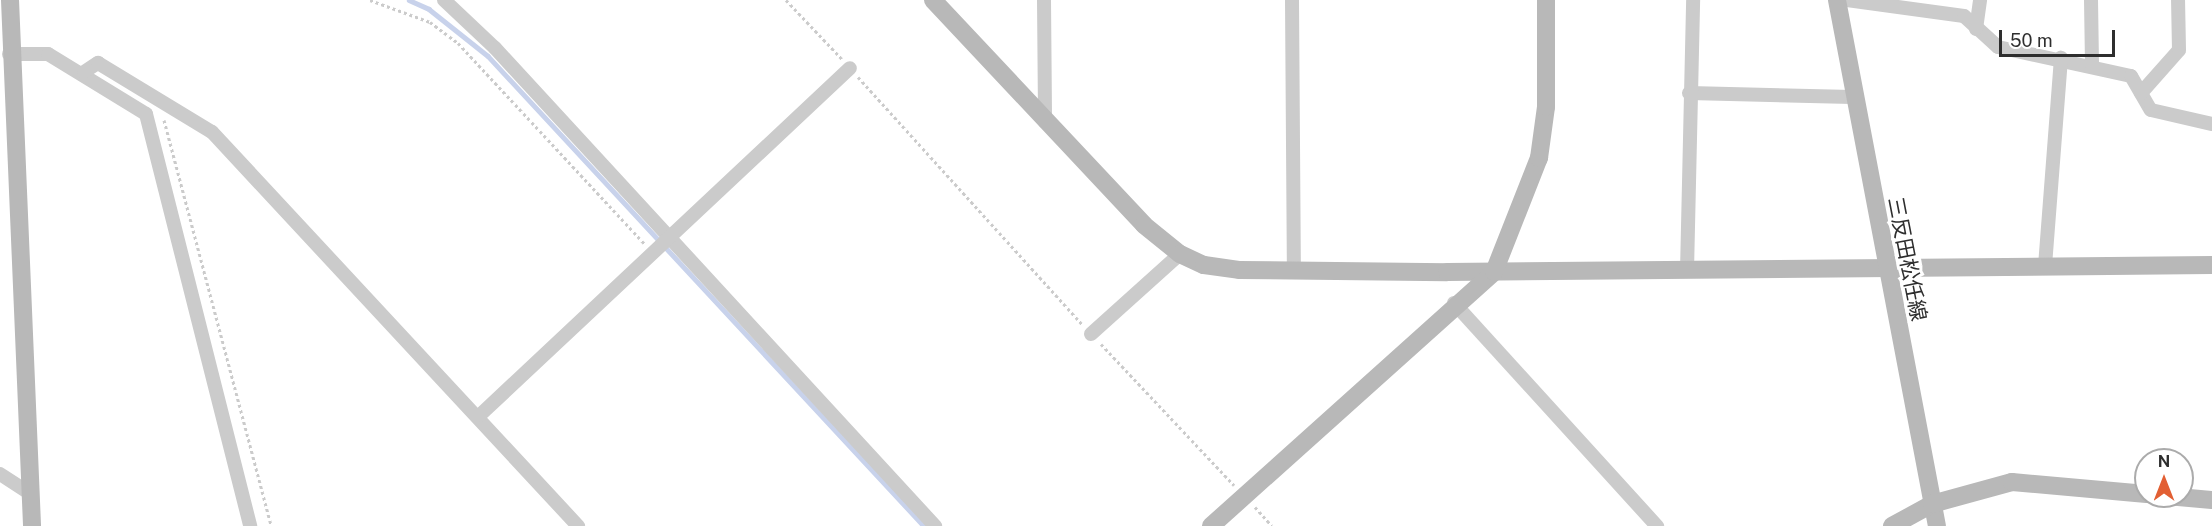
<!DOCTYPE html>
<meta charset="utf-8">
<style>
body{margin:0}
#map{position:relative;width:2212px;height:526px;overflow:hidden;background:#fff;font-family:"Public Sans","Noto Sans JP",sans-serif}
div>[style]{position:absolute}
.stream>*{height:4.5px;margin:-2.25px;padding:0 2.25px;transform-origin:2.25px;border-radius:2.25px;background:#c8d2eb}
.path>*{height:3px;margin-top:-1.5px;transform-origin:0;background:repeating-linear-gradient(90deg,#cbcbcb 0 3px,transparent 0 6px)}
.street>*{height:14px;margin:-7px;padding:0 7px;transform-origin:7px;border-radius:7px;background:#cbcbcb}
.secondary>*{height:18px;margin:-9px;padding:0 9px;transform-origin:9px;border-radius:9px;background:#b8b8b8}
span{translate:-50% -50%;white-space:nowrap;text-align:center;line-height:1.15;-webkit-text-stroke:6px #fff;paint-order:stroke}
.street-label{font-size:21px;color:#2e2e2e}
.north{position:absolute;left:2134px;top:448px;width:60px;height:60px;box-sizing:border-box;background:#fff;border:2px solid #ababab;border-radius:50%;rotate:0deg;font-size:16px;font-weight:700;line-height:24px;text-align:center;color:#2e2e2e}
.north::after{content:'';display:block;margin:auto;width:21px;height:27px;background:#e25f33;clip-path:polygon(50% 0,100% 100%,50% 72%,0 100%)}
.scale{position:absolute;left:1999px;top:30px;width:116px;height:27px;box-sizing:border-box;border:3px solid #2e2e2e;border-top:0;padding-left:8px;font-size:18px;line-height:21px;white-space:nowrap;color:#2e2e2e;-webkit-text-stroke:4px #fff;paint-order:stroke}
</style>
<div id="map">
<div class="stream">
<i style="left:409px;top:0;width:22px;rotate:24deg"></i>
<i style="left:429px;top:9px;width:75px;rotate:38.5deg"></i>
<i style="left:488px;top:56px;width:641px;rotate:47.15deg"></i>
</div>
<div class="path">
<i style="left:370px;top:0;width:64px;rotate:20.1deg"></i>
<i style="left:430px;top:22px;width:35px;rotate:37deg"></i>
<i style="left:458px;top:43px;width:275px;rotate:47.1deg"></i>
<i style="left:786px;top:0;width:81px;rotate:46.5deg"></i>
<i style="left:858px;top:77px;width:333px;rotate:47.8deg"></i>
<i style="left:164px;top:120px;width:420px;rotate:75.2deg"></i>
<i style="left:1101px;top:344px;width:194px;rotate:46.7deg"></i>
<i style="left:1255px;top:507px;width:25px;rotate:48deg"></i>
</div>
<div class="street">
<i style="left:444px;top:0;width:70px;rotate:43.3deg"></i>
<i style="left:495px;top:48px;width:650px;rotate:47.37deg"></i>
<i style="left:1044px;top:0;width:122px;rotate:89.5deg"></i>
<i style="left:1292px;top:0;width:272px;rotate:89.6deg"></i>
<i style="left:1847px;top:0;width:118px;rotate:7.8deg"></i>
<i style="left:1964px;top:16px;width:46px;rotate:42.4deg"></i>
<i style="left:1998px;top:47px;width:136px;rotate:12.3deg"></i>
<i style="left:2131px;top:76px;width:39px;rotate:60deg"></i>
<i style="left:2151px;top:110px;width:63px;rotate:12.9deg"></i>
<i style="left:2091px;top:0;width:65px;rotate:89.1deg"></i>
<i style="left:1976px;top:29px;width:29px;rotate:-82deg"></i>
<i style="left:9px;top:54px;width:39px"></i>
<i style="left:48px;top:54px;width:115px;rotate:31.5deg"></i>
<i style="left:146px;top:114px;width:425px;rotate:75.8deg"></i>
<i style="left:84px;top:72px;width:17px;rotate:-33deg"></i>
<i style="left:98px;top:63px;width:133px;rotate:31.2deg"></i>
<i style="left:212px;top:132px;width:538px;rotate:47.11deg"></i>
<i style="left:1689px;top:93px;width:163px;rotate:1.4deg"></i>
<i style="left:2141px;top:93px;width:57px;rotate:-48.5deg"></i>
<i style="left:2179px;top:50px;width:50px;rotate:-91.1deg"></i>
<i style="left:2045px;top:266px;width:209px;rotate:-85.6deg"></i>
<i style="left:1687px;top:271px;width:271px;rotate:-88.7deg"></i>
<i style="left:1454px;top:303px;width:302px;rotate:47.7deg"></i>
<i style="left:1091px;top:334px;width:120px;rotate:-42deg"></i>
<i style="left:480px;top:415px;width:507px;rotate:-43.16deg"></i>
<i style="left:0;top:474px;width:37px;rotate:33deg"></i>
</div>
<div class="secondary">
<i style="left:10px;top:0;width:526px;rotate:87.6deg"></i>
<i style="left:933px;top:0;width:308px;rotate:46.8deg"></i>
<i style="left:1144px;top:225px;width:46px;rotate:38.9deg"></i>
<i style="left:1180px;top:254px;width:26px;rotate:25deg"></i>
<i style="left:1204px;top:265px;width:35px;rotate:8deg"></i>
<i style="left:1239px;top:270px;width:208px;rotate:0.6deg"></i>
<i style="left:1447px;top:272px;width:765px;rotate:-0.52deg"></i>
<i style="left:1837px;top:0;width:535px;rotate:79.24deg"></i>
<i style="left:2167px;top:496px;width:45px;rotate:5.1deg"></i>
<i style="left:1211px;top:526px;width:380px;rotate:-41.9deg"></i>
<i style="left:1494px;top:272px;width:123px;rotate:-68.5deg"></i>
<i style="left:1539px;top:158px;width:51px;rotate:-82.2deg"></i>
<i style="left:1546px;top:107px;width:107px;rotate:-90deg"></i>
<i style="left:1892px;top:526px;width:46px;rotate:-28.8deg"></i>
<i style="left:1932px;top:504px;width:83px;rotate:-15.4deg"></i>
<i style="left:2012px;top:482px;width:135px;rotate:5.1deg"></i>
</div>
<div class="street-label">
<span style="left:1907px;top:259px;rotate:79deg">三反田松任線</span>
</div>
<div class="north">N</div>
<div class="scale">50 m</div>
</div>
